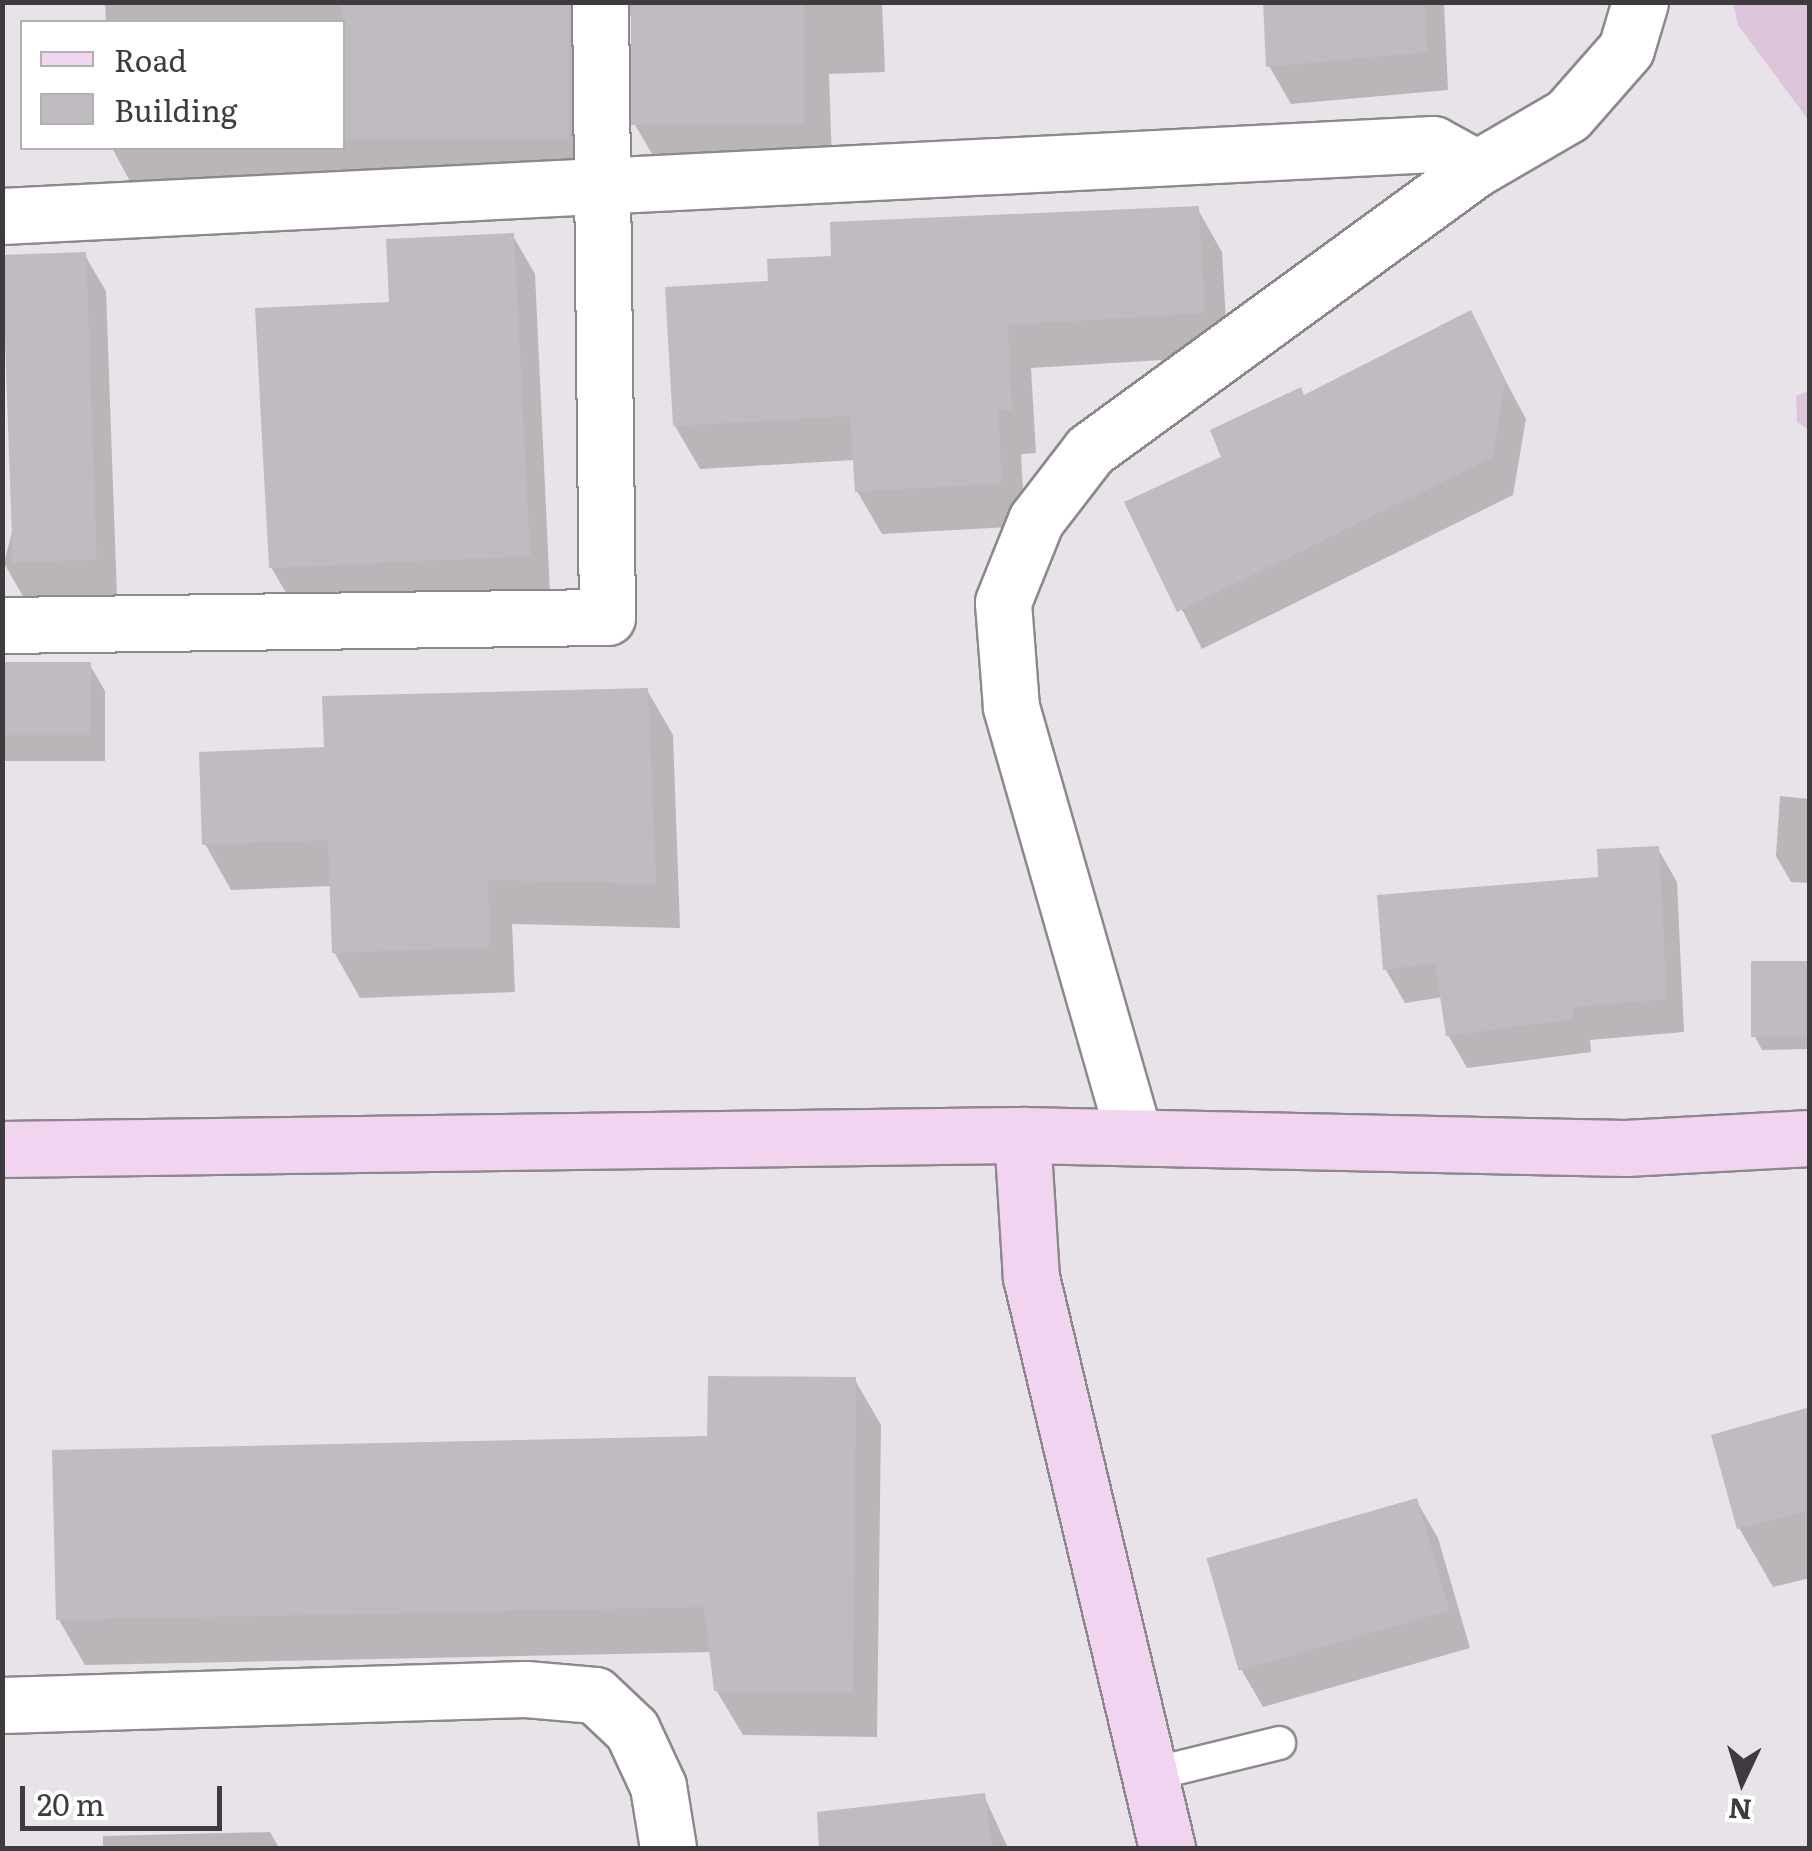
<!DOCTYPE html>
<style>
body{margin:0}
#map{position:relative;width:1812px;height:1851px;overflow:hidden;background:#e8e3e8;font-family:Literata,serif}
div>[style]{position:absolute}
.green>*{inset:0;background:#dcc5da}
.shadow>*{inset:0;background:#0003}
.building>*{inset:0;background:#c0bbc0;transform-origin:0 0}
.roads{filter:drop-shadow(2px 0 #8d888c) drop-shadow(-2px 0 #8d888c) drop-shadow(0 2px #8d888c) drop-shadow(0 -2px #8d888c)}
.lane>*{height:32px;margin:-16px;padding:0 16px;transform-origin:16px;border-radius:16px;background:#fff}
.street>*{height:55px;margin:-27.5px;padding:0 27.5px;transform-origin:27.5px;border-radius:27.5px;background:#fff}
.secondary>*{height:55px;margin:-27.5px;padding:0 27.5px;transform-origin:27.5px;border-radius:27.5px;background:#f1d4f0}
span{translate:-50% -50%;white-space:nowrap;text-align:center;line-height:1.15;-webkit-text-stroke:9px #fff;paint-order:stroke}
.frame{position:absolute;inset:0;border:5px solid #3d3b3d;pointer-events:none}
.legend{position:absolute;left:20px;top:20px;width:325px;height:130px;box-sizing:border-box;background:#fff;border:2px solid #b1b1b1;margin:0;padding:12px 18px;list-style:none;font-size:30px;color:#3d3b3d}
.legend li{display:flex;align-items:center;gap:20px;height:50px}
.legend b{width:50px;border:2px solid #b1b1b1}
.north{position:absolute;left:1692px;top:1731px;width:100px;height:100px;-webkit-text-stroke:8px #fff;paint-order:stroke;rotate:184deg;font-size:28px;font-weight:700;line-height:40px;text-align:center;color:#3d3b3d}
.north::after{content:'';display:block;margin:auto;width:35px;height:45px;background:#3d3b3d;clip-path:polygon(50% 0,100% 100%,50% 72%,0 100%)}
.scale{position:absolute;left:20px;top:1786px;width:202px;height:45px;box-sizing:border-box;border:5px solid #3d3b3d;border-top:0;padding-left:12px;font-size:30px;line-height:35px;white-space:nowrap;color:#3d3b3d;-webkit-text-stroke:8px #fff;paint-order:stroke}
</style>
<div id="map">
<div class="green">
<i style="clip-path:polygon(1733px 3px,1809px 3px,1809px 121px,1738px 25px)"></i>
<i style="clip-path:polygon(1809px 391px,1810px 391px,1809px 430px,1797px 422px,1796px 396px)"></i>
</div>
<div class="shadow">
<i style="clip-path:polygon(105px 2px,882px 2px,885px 72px,829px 74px,832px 163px,661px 169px,635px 125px,634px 17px,625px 14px,594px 171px,137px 194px,112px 148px,342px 148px,342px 22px,106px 22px)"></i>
<i style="clip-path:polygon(1265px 2px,1444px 2px,1448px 90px,1291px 104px,1269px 66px)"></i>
<i style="clip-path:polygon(1197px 208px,1222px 252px,1228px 356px,1031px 368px,1036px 453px,1021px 454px,1025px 526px,882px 534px,857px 491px,855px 460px,700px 469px,675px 426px,771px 284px,834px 258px)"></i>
<i style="clip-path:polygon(513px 236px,535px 274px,550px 593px,293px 605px,271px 567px,392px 305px)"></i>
<i style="clip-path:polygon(84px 254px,106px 291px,117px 597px,25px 600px,4px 563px)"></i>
<i style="clip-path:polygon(1470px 314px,1526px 419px,1513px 495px,1202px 649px,1128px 503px,1225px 458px)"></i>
<i style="clip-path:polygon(90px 665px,105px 691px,105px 761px,4px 761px,2px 666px)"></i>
<i style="clip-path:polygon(647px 690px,673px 735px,680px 928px,512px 924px,515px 992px,360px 998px,334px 952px,332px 886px,231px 890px,205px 844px,327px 749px)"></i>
<i style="clip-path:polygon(1780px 796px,1810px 799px,1810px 883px,1791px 882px,1776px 856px)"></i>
<i style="clip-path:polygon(1658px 849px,1677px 882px,1684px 1032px,1590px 1040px,1591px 1052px,1467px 1068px,1448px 1035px,1443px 997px,1405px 1003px,1386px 970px,1380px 897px,1601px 879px)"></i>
<i style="clip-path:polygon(1810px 964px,1810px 1049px,1762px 1050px,1755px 1037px)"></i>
<i style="clip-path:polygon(855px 1380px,881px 1425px,877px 1737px,743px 1735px,716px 1690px,712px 1652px,85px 1665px,59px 1620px,709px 1439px)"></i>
<i style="clip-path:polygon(1810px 1412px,1810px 1578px,1773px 1587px,1739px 1528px)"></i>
<i style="clip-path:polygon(1416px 1500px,1438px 1538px,1470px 1648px,1263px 1707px,1241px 1669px)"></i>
<i style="clip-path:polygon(984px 1796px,1008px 1848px,864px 1848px,859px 1810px)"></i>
<i style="clip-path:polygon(270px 1832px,279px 1848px,103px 1848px,103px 1836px)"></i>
</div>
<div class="building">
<i style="left:342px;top:2px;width:227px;height:137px"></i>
<i style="left:631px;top:2px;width:173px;height:123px"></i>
<i style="clip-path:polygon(1263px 2px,1425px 2px,1427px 52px,1266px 67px)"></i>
<i style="clip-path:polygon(1199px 206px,1205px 313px,1008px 325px,1012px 410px,998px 411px,1002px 483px,855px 492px,850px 416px,673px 426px,665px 287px,768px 281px,767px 259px,831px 256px,830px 222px)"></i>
<i style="clip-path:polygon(514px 233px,530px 556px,269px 568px,255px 308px,389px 302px,386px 239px)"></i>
<i style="left:86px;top:252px;width:308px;height:84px;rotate:88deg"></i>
<i style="clip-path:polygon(1471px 310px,1505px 379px,1493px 457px,1177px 612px,1124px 502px,1221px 457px,1210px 430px,1301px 387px,1304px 395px)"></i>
<i style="left:91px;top:662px;width:73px;height:89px;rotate:90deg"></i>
<i style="clip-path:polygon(648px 688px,656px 884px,488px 880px,490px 947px,332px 953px,328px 840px,202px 845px,199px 752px,324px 747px,322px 696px)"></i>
<i style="clip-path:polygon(1659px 846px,1667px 999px,1572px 1007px,1574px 1019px,1446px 1036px,1435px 963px,1383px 970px,1377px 895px,1598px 877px,1597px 849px)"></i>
<i style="left:1810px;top:961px;width:76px;height:59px;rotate:90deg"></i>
<i style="clip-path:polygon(708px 1376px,856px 1377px,853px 1693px,714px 1691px,704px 1607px,56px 1620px,52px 1450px,707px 1436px)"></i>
<i style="clip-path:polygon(1810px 1407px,1810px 1510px,1737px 1529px,1711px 1435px)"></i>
<i style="left:1417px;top:1498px;width:117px;height:219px;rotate:74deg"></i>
<i style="clip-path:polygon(985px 1793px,992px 1848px,819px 1848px,817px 1812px)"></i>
</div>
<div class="roads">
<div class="lane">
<i style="left:1149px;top:1775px;width:134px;rotate:-13.8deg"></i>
</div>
<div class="street">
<i style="left:2px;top:216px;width:1433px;rotate:-2.88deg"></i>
<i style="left:1433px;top:144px;width:50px;rotate:28.6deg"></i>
<i style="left:2px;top:625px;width:605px;rotate:-0.76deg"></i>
<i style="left:607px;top:617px;width:615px;rotate:-90.65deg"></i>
<i style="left:1134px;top:1136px;width:446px;rotate:-106deg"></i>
<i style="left:1011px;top:707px;width:105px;rotate:-94.4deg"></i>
<i style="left:1003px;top:602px;width:88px;rotate:-68.1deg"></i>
<i style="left:1036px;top:520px;width:88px;rotate:-52.4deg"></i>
<i style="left:1090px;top:450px;width:479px;rotate:-36.1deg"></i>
<i style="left:1477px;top:168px;width:105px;rotate:-30.2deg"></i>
<i style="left:1568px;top:115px;width:88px;rotate:-48.7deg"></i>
<i style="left:1626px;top:49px;width:49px;rotate:-73.4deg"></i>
<i style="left:2px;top:1705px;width:524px;rotate:-1.75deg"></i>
<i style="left:526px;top:1689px;width:69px;rotate:5deg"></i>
<i style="left:595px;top:1695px;width:51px;rotate:43.4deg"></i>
<i style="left:632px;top:1730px;width:62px;rotate:65.1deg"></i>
<i style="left:658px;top:1786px;width:63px;rotate:80.8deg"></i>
</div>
<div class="secondary">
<i style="left:1022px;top:1135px;width:142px;rotate:86.4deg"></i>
<i style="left:1031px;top:1277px;width:587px;rotate:76.6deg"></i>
<i style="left:2px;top:1149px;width:1020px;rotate:-0.79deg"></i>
<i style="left:1022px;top:1135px;width:603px;rotate:1.24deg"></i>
<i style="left:1625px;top:1148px;width:185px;rotate:-3.1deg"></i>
</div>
</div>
<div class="frame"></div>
<ul class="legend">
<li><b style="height:12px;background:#f1d4f0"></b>Road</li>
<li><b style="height:28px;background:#c0bbc0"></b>Building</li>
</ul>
<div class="north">N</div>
<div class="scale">20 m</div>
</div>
